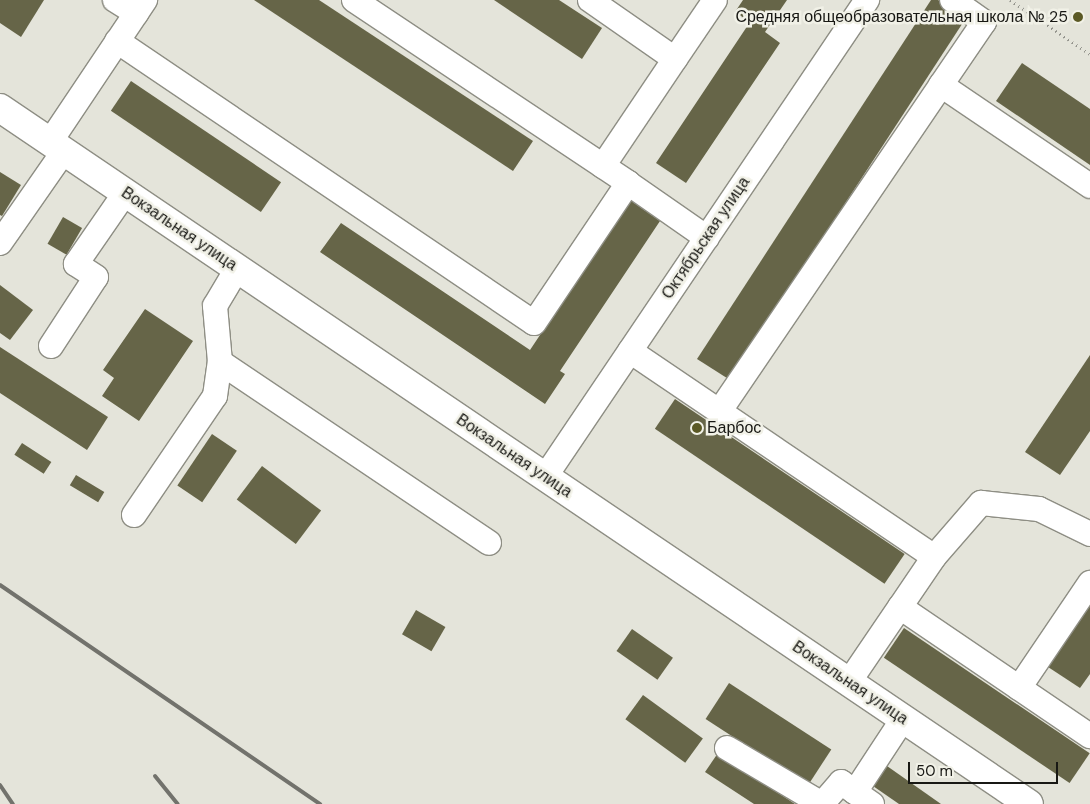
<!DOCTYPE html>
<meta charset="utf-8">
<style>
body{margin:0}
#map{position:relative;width:1090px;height:804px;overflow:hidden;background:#e4e4da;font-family:"DM Sans",sans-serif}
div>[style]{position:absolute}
.building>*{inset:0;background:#666548;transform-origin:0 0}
.path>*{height:3px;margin-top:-1.5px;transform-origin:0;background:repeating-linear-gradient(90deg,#95958e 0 1px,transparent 0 5px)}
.roads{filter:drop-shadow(1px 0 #8e8e84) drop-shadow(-1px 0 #8e8e84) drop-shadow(0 1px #8e8e84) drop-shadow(0 -1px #8e8e84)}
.minor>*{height:24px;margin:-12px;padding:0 12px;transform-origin:12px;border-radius:12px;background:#fff}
.major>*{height:28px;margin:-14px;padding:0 14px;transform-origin:14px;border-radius:14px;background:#fff}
.rail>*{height:4px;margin:-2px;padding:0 2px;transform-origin:2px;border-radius:2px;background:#72726c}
.dots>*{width:14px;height:14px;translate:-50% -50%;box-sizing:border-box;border:2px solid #f1f1e7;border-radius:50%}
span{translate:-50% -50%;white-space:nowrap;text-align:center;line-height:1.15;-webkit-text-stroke:5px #f1f1e7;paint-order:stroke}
.poi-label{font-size:16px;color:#181814}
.right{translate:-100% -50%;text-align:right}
.left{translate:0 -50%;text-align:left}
.street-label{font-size:16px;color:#181814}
.scale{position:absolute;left:908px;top:762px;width:150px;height:22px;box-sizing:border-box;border:2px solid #181814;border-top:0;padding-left:6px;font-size:15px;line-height:18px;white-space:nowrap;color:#181814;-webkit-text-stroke:4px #f1f1e7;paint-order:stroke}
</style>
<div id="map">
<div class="building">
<i style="clip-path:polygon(0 0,44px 0,21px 37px,0 23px)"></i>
<i style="clip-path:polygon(254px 0,319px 0,533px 141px,513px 171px)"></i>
<i style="clip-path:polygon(494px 0,559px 0,602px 28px,582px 59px)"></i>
<i style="clip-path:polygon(743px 0,787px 0,765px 32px,780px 43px,686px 183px,656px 163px,750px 22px,735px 12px)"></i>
<i style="clip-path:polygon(931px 0,938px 0,966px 18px,730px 380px,697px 359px)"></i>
<i style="clip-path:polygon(1022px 63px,1090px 109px,1090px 165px,996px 101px)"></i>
<i style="left:131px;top:81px;width:181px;height:36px;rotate:34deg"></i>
<i style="clip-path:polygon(0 172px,21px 185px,2px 216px,0 215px)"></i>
<i style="clip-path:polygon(630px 200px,660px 221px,560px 371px,565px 374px,545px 404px,320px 252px,341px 223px,530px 350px)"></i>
<i style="left:63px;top:217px;width:22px;height:31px;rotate:30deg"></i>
<i style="clip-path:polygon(0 285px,33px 310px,10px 340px,0 333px)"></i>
<i style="clip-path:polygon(145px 309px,193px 341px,139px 421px,102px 396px,114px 378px,103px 370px)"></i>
<i style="clip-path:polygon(0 347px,108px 417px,87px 450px,0 393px)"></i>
<i style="clip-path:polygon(1090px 355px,1090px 431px,1060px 475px,1025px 452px)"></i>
<i style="left:675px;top:399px;width:277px;height:36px;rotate:34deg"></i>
<i style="left:212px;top:434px;width:30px;height:62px;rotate:34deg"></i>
<i style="left:22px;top:443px;width:35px;height:14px;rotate:33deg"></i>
<i style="left:262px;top:466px;width:74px;height:42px;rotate:37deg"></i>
<i style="left:76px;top:475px;width:33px;height:12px;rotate:31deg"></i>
<i style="clip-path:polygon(1090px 597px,1090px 674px,1080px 688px,1045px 665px)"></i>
<i style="left:416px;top:610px;width:34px;height:28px;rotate:30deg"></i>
<i style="left:904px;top:628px;width:224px;height:36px;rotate:34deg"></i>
<i style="left:632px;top:629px;width:50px;height:27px;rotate:35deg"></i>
<i style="left:729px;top:683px;width:122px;height:43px;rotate:33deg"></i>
<i style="left:643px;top:695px;width:74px;height:30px;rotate:36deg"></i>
<i style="clip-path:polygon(718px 753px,795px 804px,754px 804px,705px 772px)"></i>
<i style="clip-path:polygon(887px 766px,941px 804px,899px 804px,873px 786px)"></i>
</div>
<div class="path">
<i style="left:1010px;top:0;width:97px;rotate:34deg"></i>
</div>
<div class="roads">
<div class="minor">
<i style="left:115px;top:0;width:25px;rotate:32deg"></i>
<i style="left:354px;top:0;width:329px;rotate:33.7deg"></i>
<i style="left:628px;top:183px;width:96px;rotate:34.8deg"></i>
<i style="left:590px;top:0;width:103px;rotate:34.8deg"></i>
<i style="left:675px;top:59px;width:71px;rotate:-55.9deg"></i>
<i style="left:117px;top:41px;width:503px;rotate:34.07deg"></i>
<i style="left:534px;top:323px;width:169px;rotate:-56.1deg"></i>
<i style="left:941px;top:85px;width:76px;rotate:-55.7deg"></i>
<i style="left:984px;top:22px;width:39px;rotate:-145deg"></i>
<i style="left:50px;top:142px;width:171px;rotate:-56.2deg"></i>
<i style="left:603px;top:166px;width:129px;rotate:-56.1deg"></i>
<i style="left:0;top:243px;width:112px;rotate:-55.2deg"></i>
<i style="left:237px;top:269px;width:43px;rotate:120.7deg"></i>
<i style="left:215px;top:306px;width:56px;rotate:84.9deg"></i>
<i style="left:220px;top:362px;width:324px;rotate:33.9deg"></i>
<i style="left:51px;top:346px;width:82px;rotate:-56.9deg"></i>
<i style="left:96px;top:277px;width:24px;rotate:-147deg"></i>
<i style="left:76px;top:264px;width:86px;rotate:-55.4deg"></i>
<i style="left:630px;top:351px;width:367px;rotate:34.1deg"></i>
<i style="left:934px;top:557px;width:60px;rotate:124.2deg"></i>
<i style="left:900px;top:607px;width:230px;rotate:34.2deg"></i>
<i style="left:719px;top:412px;width:395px;rotate:-55.8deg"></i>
<i style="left:941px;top:85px;width:180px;rotate:34.1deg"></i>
<i style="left:545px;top:477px;width:576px;rotate:-55.98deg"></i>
<i style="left:134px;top:515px;width:144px;rotate:-55.8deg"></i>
<i style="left:215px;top:396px;width:34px;rotate:-82deg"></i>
<i style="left:934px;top:557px;width:72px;rotate:-49deg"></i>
<i style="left:981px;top:503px;width:58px;rotate:5.9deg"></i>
<i style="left:1039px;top:509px;width:57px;rotate:26.1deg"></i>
<i style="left:849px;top:682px;width:91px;rotate:-55.8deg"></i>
<i style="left:1019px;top:688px;width:127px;rotate:-55.9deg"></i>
<i style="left:727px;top:748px;width:110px;rotate:30.5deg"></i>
<i style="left:822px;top:804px;width:29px;rotate:-49deg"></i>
<i style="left:841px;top:782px;width:17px;rotate:36deg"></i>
<i style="left:872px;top:804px;width:21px;rotate:-145deg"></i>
<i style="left:855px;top:792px;width:87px;rotate:-56.7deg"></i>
</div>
<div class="major">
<i style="left:0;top:108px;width:1242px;rotate:34.07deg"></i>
</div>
</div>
<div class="rail">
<i style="left:0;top:585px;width:388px;rotate:34.4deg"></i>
<i style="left:155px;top:776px;width:36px;rotate:51deg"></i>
<i style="left:0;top:785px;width:23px;rotate:56deg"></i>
</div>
<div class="dots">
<i style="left:1078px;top:17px;background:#5b5925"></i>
<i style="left:697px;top:428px;background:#5b5925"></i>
</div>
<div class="poi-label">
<span class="right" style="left:1068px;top:17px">Средняя общеобразовательная школа № 25</span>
<span class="left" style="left:707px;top:428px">Барбос</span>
</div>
<div class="street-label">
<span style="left:179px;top:229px;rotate:34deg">Вокзальная улица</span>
<span style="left:706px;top:238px;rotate:-56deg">Октябрьская улица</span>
<span style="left:514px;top:456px;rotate:34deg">Вокзальная улица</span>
<span style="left:850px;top:683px;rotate:34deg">Вокзальная улица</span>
</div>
<div class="scale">50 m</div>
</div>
